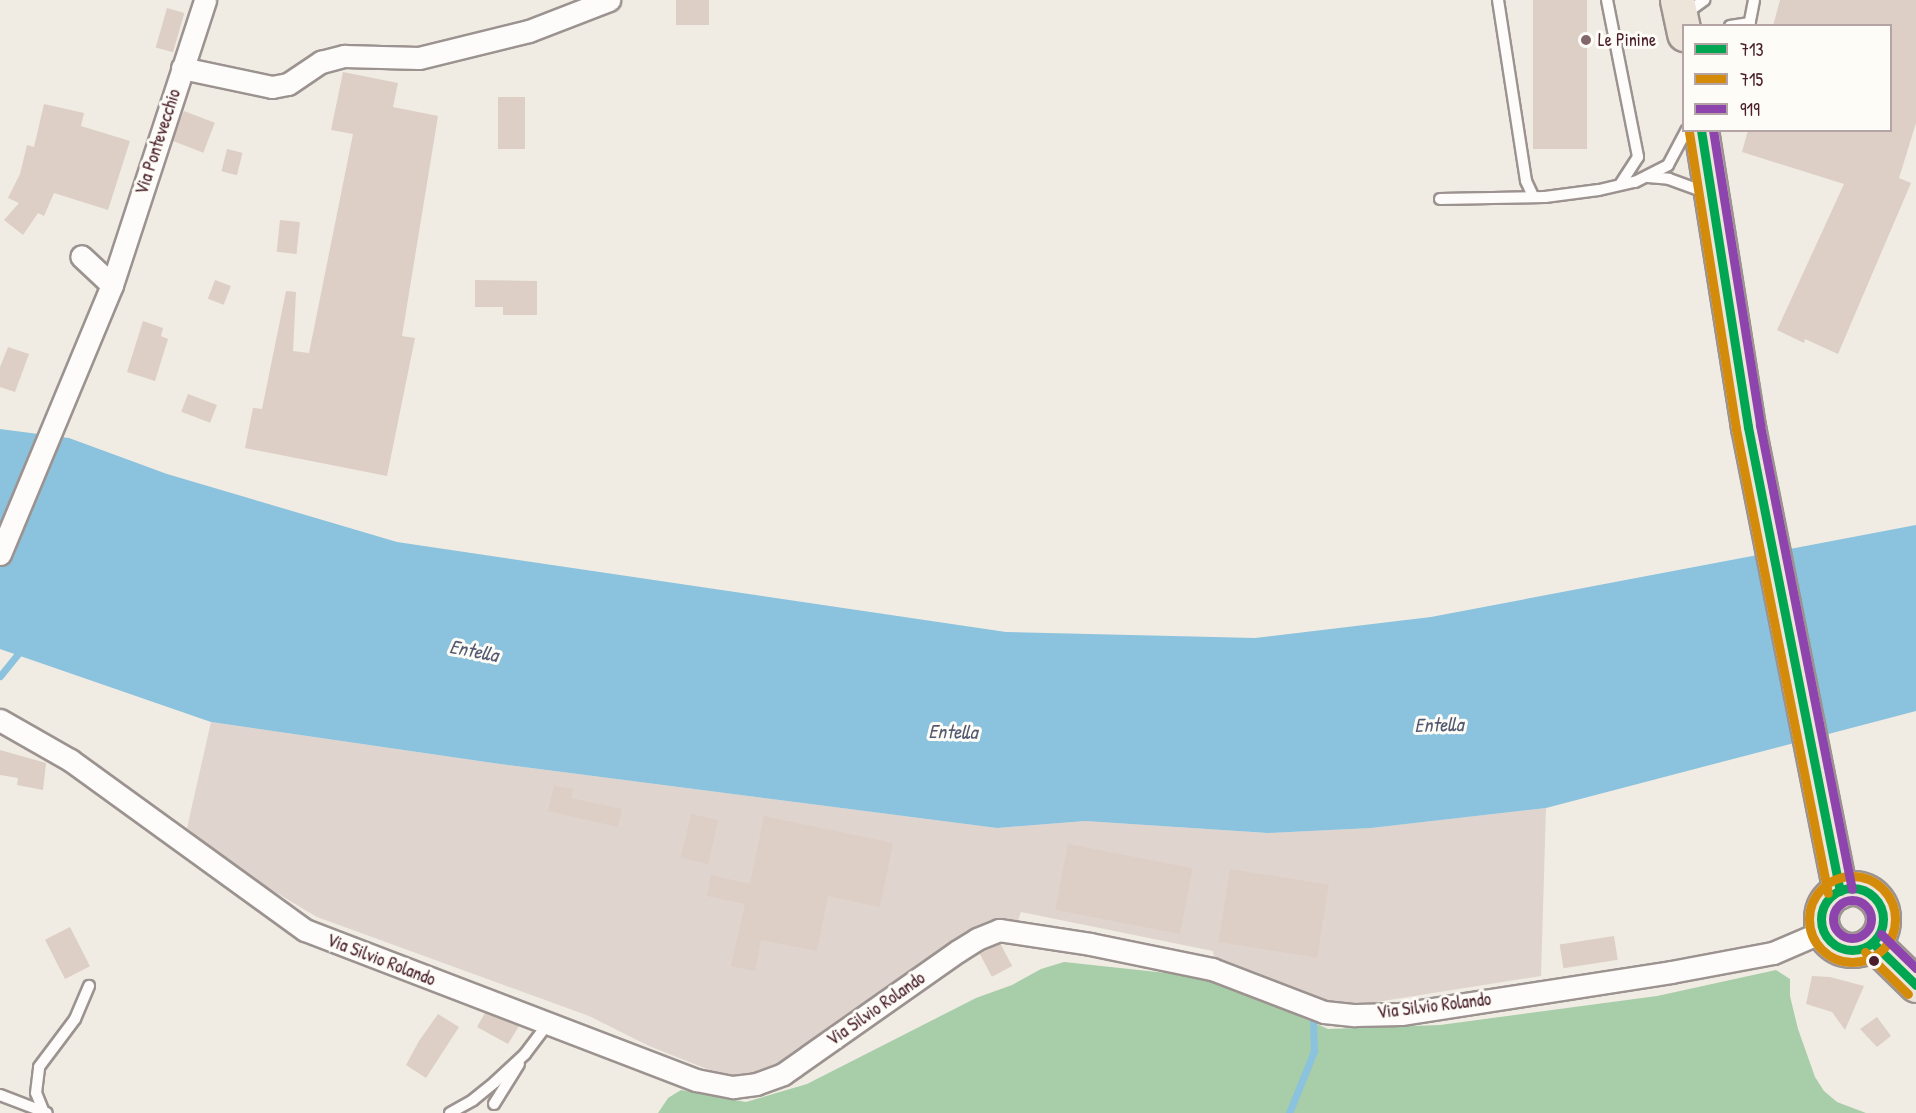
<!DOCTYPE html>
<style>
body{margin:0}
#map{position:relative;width:1916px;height:1113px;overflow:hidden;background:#f0ece3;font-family:"Patrick Hand",sans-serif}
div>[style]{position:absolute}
.industrial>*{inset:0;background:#dfd4ce}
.forest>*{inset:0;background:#a8cda9}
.water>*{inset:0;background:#8bc2dd}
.stream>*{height:7px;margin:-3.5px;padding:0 3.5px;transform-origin:3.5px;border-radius:3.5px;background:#8bc2dd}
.building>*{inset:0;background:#ddcfc6;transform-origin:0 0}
.roads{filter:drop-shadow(2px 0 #9c9390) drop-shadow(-2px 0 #9c9390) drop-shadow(0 2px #9c9390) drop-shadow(0 -2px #9c9390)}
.lane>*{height:10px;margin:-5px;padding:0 5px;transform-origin:5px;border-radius:5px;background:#fdfcfb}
.street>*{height:21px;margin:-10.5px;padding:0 10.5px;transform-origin:10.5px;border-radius:10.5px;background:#fdfcfb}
.primary>*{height:33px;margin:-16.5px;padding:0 16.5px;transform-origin:16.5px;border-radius:16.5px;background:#ede4da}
.primary>.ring{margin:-16.5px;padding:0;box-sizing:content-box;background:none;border:33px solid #ede4da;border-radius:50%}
.bus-1>*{height:9px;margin:-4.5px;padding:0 4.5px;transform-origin:4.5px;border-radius:4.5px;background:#00a651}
.bus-1>.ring{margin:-4.5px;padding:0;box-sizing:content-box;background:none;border:9px solid #00a651;border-radius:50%}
.bus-2>*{height:9px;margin:-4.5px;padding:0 4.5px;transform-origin:4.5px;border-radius:4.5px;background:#d48b09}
.bus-2>.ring{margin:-4.5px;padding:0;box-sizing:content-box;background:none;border:9px solid #d48b09;border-radius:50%}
.bus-3>*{height:9px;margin:-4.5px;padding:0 4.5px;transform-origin:4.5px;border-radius:4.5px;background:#8e44ad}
.bus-3>.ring{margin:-4.5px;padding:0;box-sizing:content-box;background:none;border:9px solid #8e44ad;border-radius:50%}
.dots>*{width:16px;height:16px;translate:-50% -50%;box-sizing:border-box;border:3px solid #fdfcf7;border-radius:50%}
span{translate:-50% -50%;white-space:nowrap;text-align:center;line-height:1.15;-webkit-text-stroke:6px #fdfcf7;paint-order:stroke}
.poi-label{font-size:18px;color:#4a1f2b}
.left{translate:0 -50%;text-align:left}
.street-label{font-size:18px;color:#4a1f2b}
.water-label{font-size:20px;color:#535971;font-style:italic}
.legend{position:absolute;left:1682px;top:24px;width:210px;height:108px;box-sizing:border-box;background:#fdfcf7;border:2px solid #b5a4a5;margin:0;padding:8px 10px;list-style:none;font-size:18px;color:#4a1f2b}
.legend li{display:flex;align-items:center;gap:12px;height:30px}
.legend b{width:30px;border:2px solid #b5a4a5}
</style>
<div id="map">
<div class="industrial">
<i style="clip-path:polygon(211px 722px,500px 764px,997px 828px,1085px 821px,1268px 833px,1371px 828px,1546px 808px,1541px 976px,1345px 1007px,1319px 1001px,1215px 962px,1213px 951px,1021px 912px,1017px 923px,784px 1063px,750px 1076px,722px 1075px,649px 1046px,589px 1016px,317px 917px,238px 870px,187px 828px)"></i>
</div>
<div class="forest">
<i style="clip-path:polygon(1064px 962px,1213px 978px,1328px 1029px,1440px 1025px,1657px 996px,1776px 970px,1790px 979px,1790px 996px,1798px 1029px,1815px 1077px,1824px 1091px,1837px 1102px,1866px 1113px,658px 1113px,668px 1098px,681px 1090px,746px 1102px,807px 1084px,976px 998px,1012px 985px,1041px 969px)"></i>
</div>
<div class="water">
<i style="clip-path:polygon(0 429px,69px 438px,167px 474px,397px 542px,1006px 632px,1255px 638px,1431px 617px,1916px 525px,1916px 711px,1546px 808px,1371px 828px,1268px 833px,1085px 821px,997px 828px,500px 764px,211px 722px,0 649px)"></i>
</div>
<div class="stream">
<i style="left:0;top:676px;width:36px;rotate:-51deg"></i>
<i style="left:1289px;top:1113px;width:67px;rotate:-68deg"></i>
<i style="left:1314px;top:1051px;width:36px;rotate:-92deg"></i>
</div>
<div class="building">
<i style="left:676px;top:0;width:33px;height:25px"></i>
<i style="left:1533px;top:0;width:54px;height:149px"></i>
<i style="clip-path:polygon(1780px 0,1916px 0,1916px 123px,1899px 178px,1911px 183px,1838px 354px,1805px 339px,1804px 343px,1777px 330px,1844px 184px,1742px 152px,1748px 130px,1890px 130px,1890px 26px,1773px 26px)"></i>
<i style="left:167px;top:8px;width:18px;height:41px;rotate:16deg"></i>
<i style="clip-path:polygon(343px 72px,398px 83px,393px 107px,438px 116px,402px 336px,415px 338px,387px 476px,245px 448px,253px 408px,262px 409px,286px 291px,296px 292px,293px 351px,309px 353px,353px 134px,331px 130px)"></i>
<i style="left:525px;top:97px;width:52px;height:27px;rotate:90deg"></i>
<i style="clip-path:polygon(44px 104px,84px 113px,81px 126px,130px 141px,108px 210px,54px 193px,44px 216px,38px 213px,23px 235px,4px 220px,19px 203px,8px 198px,20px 174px,27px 145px,34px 147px)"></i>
<i style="left:184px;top:111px;width:33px;height:32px;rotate:21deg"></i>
<i style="left:227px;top:149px;width:16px;height:23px;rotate:14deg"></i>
<i style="left:280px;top:220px;width:20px;height:32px;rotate:6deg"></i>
<i style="left:215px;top:280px;width:17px;height:20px;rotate:21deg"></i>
<i style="clip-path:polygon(475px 280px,537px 281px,537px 315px,503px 315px,503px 307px,475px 307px)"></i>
<i style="clip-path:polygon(143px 321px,163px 328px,161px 336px,168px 339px,155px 381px,127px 372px)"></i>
<i style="clip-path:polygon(8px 347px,29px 354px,15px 392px,0 387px,0 367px)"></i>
<i style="left:188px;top:394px;width:31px;height:19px;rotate:21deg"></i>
<i style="clip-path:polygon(0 750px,46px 763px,43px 790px,17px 785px,18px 778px,0 775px)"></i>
<i style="clip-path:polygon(554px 786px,573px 789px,571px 798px,622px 809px,618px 827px,548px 811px)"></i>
<i style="left:691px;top:814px;width:28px;height:45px;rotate:13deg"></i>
<i style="clip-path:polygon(764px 816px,893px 843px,880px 907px,828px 896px,817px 951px,761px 940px,755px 971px,731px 966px,745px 904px,707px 896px,711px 875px,750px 884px)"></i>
<i style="left:1068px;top:844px;width:127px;height:67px;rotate:11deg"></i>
<i style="left:1230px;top:869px;width:100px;height:74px;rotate:9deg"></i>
<i style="left:70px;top:927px;width:44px;height:28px;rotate:63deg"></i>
<i style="left:1614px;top:936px;width:24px;height:55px;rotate:81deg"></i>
<i style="left:1000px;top:943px;width:26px;height:23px;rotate:62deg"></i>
<i style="clip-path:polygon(1812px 976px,1830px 977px,1864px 986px,1845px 1030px,1832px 1012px,1806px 1004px)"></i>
<i style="clip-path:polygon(485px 1013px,519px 1026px,508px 1044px,477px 1027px)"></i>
<i style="clip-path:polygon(438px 1014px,459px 1027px,426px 1078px,406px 1065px,419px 1041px)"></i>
<i style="clip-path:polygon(1877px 1017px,1891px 1036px,1877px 1047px,1860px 1029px)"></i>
</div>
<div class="roads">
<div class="lane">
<i style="left:1498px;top:0;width:183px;rotate:81.2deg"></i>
<i style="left:1526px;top:181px;width:17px;rotate:65deg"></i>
<i style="left:1607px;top:0;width:160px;rotate:78.8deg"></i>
<i style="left:1638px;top:157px;width:31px;rotate:123deg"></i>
<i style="left:1685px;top:14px;width:24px;rotate:-36deg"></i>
<i style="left:1730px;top:26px;width:20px;rotate:-9deg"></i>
<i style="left:1749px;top:26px;width:26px;rotate:-79deg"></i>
<i style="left:1648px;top:177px;width:21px;rotate:5deg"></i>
<i style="left:1669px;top:179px;width:38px;rotate:20deg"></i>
<i style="left:1440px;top:199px;width:105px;rotate:-1.1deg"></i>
<i style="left:1545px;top:197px;width:54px;rotate:-7.4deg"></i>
<i style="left:1599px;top:190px;width:37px;rotate:-13deg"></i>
<i style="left:1635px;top:182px;width:37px;rotate:-27deg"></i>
<i style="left:1668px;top:165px;width:40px;rotate:-62deg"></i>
<i style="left:0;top:1095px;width:50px;rotate:21deg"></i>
<i style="left:494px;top:1104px;width:47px;rotate:-58deg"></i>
<i style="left:43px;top:1110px;width:18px;rotate:-112deg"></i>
<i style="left:36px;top:1093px;width:26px;rotate:-83deg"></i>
<i style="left:39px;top:1067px;width:60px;rotate:-53.1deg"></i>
<i style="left:75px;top:1019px;width:36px;rotate:-67deg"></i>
<i style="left:450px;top:1113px;width:26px;rotate:-29deg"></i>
<i style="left:473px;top:1100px;width:28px;rotate:-39deg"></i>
<i style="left:495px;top:1082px;width:41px;rotate:-43deg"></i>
<i style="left:525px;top:1054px;width:38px;rotate:-53deg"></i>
</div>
<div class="street">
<i style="left:182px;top:68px;width:92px;rotate:11.9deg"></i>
<i style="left:272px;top:87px;width:16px;rotate:-11deg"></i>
<i style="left:288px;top:84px;width:40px;rotate:-34deg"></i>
<i style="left:321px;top:62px;width:24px;rotate:-15deg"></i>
<i style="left:344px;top:56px;width:75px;rotate:1.5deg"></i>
<i style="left:419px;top:58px;width:113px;rotate:-13.8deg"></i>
<i style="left:529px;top:31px;width:86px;rotate:-21.2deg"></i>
<i style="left:112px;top:285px;width:300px;rotate:-71.9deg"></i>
<i style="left:0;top:554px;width:291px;rotate:-67.4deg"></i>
<i style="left:112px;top:285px;width:42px;rotate:-136.9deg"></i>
<i style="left:0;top:720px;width:81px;rotate:29.7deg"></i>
<i style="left:70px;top:760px;width:290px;rotate:35.9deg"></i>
<i style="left:305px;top:930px;width:419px;rotate:21deg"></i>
<i style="left:696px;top:1080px;width:38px;rotate:11deg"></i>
<i style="left:733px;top:1087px;width:23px;rotate:-7deg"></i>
<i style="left:756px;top:1084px;width:29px;rotate:-20deg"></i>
<i style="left:783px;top:1074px;width:214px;rotate:-35.1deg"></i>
<i style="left:958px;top:951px;width:22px;rotate:-32deg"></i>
<i style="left:977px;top:939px;width:24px;rotate:-22deg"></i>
<i style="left:999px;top:930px;width:92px;rotate:8.7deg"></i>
<i style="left:1090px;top:944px;width:125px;rotate:11.6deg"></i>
<i style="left:1212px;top:969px;width:120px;rotate:21deg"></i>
<i style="left:1324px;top:1012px;width:31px;rotate:6deg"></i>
<i style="left:1355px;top:1015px;width:46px;rotate:-1.2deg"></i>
<i style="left:1401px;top:1014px;width:273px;rotate:-8.8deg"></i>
<i style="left:1671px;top:972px;width:104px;rotate:-10.6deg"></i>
<i style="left:1773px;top:953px;width:56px;rotate:-23.3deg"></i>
</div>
<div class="primary">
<i style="left:1677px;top:0;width:35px;rotate:78deg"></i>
<i style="left:1701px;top:130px;width:301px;rotate:81deg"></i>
<i style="left:1748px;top:427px;width:473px;rotate:78.8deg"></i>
<i class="ring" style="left:1821px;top:888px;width:29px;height:29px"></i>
<i style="left:1873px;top:943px;width:60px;rotate:44.3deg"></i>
</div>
</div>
<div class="bus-1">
<i style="left:1701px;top:130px;width:301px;rotate:81deg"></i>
<i style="left:1748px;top:427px;width:473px;rotate:78.8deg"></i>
<i class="ring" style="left:1821px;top:888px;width:53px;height:53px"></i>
<i style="left:1873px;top:943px;width:60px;rotate:44.3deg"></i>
</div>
<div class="bus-2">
<i style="left:1689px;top:132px;width:301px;rotate:81deg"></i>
<i style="left:1736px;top:429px;width:473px;rotate:78.8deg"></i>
<i class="ring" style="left:1809px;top:876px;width:77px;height:77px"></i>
<i style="left:1865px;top:952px;width:60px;rotate:44.3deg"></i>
</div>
<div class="bus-3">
<i style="left:1713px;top:130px;width:299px;rotate:80.9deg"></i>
<i style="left:1760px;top:425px;width:473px;rotate:78.8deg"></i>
<i class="ring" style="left:1833px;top:900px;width:29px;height:29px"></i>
<i style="left:1881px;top:934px;width:49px;rotate:44.2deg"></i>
</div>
<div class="dots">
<i style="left:1586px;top:40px;background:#84676b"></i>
<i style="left:1874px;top:961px;background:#4a1f2b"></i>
</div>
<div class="poi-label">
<span class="left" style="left:1598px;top:40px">Le Pinine</span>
</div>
<div class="street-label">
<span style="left:158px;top:142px;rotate:-72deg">Via Pontevecchio</span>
<span style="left:381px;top:960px;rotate:21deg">Via Silvio Rolando</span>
<span style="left:1434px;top:1006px;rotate:-7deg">Via Silvio Rolando</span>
<span style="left:876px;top:1009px;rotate:-35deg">Via Silvio Rolando</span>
</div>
<div class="water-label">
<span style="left:474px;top:650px;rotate:11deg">Entella</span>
<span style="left:1439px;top:724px;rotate:-1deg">Entella</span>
<span style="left:953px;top:731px;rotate:1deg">Entella</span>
</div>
<ul class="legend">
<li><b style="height:8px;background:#00a651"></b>713</li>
<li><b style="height:8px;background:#d48b09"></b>715</li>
<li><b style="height:8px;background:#8e44ad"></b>919</li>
</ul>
</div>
